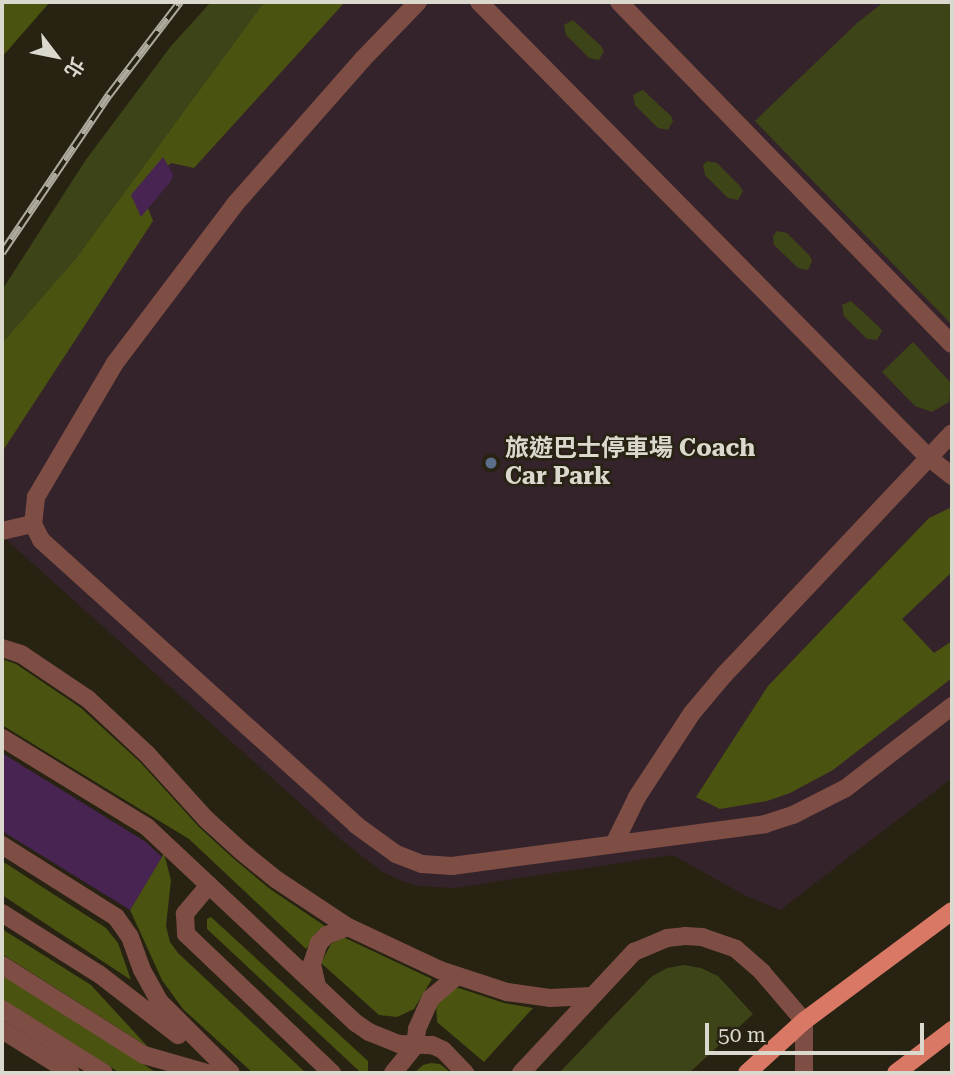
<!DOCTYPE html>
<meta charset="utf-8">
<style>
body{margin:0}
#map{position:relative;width:954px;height:1075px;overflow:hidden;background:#272212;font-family:"Roboto Serif","Noto Sans TC",serif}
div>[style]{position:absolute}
.commercial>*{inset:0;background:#35232b}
.green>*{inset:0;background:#3d4417}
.forest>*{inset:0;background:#4a5310}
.building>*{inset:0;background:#482452}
.minor>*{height:18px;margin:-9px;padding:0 9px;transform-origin:9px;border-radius:9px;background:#7e4e45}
.major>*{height:18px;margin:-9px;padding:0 9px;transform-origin:9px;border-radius:9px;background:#da7866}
.rail>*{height:8px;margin-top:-4px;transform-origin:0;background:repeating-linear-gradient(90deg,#272212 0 16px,#adaa9e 0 32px);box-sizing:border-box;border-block:2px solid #adaa9e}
.dots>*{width:19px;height:19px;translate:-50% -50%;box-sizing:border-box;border:4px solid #272212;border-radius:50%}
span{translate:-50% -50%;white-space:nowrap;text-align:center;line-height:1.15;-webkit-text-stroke:5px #272212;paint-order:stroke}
.poi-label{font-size:24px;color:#dbd8ce;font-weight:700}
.left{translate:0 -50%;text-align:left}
.frame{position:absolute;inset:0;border:4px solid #dbd8ce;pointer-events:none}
.north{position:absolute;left:21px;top:21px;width:70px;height:70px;-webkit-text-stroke:5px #272212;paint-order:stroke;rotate:122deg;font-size:19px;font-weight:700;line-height:28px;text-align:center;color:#dbd8ce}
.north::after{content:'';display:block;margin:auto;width:24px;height:32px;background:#dbd8ce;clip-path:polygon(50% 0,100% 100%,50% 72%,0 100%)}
.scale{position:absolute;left:705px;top:1023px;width:219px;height:32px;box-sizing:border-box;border:4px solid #dbd8ce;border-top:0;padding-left:9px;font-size:21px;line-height:24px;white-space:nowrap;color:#dbd8ce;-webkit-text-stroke:5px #272212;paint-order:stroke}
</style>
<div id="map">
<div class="commercial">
<i style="clip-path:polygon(253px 2px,952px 2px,952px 778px,780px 910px,744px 895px,673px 855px,454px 888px,417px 886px,399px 880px,383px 872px,340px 839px,2px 536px,2px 327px)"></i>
</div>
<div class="green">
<i style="clip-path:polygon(211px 2px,264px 2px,77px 257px,2px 343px,2px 290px,85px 161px,171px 46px)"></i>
<i style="clip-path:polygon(884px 2px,952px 2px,952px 325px,755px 121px,857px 23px)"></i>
<i style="clip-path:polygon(573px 20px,601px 46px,604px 51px,599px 60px,589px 58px,566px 35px,564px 25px)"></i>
<i style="clip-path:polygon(643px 90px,671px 116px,673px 121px,668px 130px,658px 128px,635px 105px,633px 95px)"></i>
<i style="clip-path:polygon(707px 161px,717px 163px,740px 186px,743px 191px,738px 200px,728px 198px,705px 175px,703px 165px)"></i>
<i style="clip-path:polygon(777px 231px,787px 233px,810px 256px,812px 261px,808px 270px,798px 268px,774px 245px,773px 236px)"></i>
<i style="clip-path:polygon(851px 301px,879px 327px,882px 331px,877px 340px,867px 339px,844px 316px,842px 305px)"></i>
<i style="clip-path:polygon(913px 342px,951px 383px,949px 402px,932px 412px,915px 406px,882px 372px)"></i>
<i style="clip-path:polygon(684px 965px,701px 968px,718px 976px,753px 1014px,689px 1073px,559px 1073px,651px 977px,667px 968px)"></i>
</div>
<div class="forest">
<i style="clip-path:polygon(2px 2px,50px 2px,2px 57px)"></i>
<i style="clip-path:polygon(264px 2px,345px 2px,194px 168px,171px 163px,153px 178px,144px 198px,153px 221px,2px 452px,2px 343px,77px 257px)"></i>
<i style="clip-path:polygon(952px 507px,952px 572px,902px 619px,934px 653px,952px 641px,952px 678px,833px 770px,790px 793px,767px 801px,720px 809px,696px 797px,768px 686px,929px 518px)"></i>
<i style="clip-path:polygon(2px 659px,16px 664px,81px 708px,140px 762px,199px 827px,234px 859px,270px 889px,325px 926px,306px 949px,189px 839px,2px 725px)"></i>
<i style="clip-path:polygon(164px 853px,171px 880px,166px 926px,170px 942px,178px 953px,306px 1073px,253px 1073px,183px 1009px,162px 980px,130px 910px)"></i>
<i style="clip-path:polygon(2px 861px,106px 928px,118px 943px,131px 980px,2px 895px)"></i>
<i style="clip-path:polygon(211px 917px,368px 1061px,368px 1071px,359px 1071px,207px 929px,207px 919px)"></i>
<i style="clip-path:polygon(2px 929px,91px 985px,148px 1047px,2px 954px)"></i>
<i style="clip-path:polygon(343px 937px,432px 979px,414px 1009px,397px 1017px,379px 1015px,321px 963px,331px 944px)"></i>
<i style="clip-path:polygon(2px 975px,157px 1073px,120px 1073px,2px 999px)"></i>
<i style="clip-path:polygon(459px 988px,504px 1003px,533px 1008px,484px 1062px,437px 1022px,436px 1003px,450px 989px)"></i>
<i style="clip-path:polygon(431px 1063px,440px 1064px,451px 1073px,414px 1073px,423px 1065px)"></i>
</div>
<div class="building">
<i style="clip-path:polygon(163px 157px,173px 174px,171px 181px,141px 217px,131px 195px)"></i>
<i style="clip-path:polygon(2px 753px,146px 842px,162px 857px,130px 910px,2px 831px)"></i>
</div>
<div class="minor">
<i style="left:418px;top:2px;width:79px;rotate:134deg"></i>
<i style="left:363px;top:59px;width:192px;rotate:131.4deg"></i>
<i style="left:236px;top:203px;width:201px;rotate:127.1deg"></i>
<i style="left:115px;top:363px;width:156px;rotate:120.5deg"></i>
<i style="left:36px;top:497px;width:27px;rotate:96deg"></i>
<i style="left:33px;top:524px;width:18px;rotate:63deg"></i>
<i style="left:41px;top:540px;width:425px;rotate:42.1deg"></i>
<i style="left:356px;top:825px;width:49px;rotate:35.9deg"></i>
<i style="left:396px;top:854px;width:28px;rotate:21deg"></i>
<i style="left:422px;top:864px;width:30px;rotate:4deg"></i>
<i style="left:452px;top:866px;width:316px;rotate:-7.6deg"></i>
<i style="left:765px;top:824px;width:29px;rotate:-18deg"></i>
<i style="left:793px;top:815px;width:59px;rotate:-27deg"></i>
<i style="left:846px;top:788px;width:134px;rotate:-37.7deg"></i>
<i style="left:479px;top:2px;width:639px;rotate:45.38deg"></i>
<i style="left:928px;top:457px;width:31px;rotate:38deg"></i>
<i style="left:619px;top:2px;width:477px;rotate:45.8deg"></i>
<i style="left:2px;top:531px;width:32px;rotate:-13deg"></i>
<i style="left:2px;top:648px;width:20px;rotate:18deg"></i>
<i style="left:21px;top:654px;width:81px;rotate:33.9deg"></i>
<i style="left:88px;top:699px;width:82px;rotate:43deg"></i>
<i style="left:148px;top:755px;width:86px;rotate:47.8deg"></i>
<i style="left:206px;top:819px;width:47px;rotate:42.4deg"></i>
<i style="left:241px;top:851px;width:46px;rotate:38.9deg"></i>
<i style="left:277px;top:880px;width:85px;rotate:33.5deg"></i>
<i style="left:348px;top:927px;width:102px;rotate:25.1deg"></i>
<i style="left:440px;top:970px;width:71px;rotate:18.2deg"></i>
<i style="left:507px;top:992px;width:43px;rotate:7.9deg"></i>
<i style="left:550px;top:998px;width:41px;rotate:-2.8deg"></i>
<i style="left:2px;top:738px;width:170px;rotate:31.5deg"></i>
<i style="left:147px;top:827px;width:287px;rotate:43.2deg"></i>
<i style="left:356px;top:1023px;width:16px;rotate:35deg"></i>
<i style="left:369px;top:1032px;width:32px;rotate:22deg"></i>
<i style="left:399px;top:1044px;width:33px;rotate:2deg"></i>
<i style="left:432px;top:1045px;width:12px;rotate:24deg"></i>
<i style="left:443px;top:1050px;width:32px;rotate:46deg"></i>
<i style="left:615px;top:842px;width:50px;rotate:-63.9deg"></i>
<i style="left:637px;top:797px;width:100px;rotate:-56.8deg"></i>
<i style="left:692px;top:713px;width:50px;rotate:-49.9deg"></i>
<i style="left:724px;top:675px;width:332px;rotate:-46.7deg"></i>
<i style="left:2px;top:845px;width:135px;rotate:32.3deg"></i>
<i style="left:116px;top:917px;width:24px;rotate:55deg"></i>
<i style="left:130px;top:937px;width:35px;rotate:70deg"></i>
<i style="left:142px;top:970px;width:37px;rotate:61deg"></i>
<i style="left:160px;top:1002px;width:100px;rotate:45deg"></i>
<i style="left:209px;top:885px;width:38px;rotate:130deg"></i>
<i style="left:185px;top:914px;width:20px;rotate:87deg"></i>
<i style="left:186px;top:934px;width:202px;rotate:43.6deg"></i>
<i style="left:2px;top:913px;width:115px;rotate:32.2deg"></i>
<i style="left:99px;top:974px;width:100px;rotate:37.7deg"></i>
<i style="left:2px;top:965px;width:168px;rotate:32.4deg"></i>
<i style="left:144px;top:1055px;width:66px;rotate:15.9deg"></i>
<i style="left:317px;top:986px;width:23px;rotate:-103deg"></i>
<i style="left:312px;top:964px;width:22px;rotate:-72deg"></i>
<i style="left:319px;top:943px;width:11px;rotate:-45deg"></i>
<i style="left:327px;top:935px;width:22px;rotate:-21deg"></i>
<i style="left:2px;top:1009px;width:120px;rotate:32.1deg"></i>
<i style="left:2px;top:1030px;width:81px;rotate:31.9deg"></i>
<i style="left:393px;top:1073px;width:35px;rotate:-51deg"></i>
<i style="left:415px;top:1046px;width:17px;rotate:-83deg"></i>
<i style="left:417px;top:1029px;width:34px;rotate:-66deg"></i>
<i style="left:431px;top:998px;width:34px;rotate:-40deg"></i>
<i style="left:521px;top:1073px;width:166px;rotate:-47deg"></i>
<i style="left:634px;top:952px;width:36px;rotate:-23deg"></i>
<i style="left:667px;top:938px;width:18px;rotate:-6deg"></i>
<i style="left:685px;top:936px;width:17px;rotate:3deg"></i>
<i style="left:702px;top:937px;width:36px;rotate:19deg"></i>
<i style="left:736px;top:949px;width:35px;rotate:41deg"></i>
<i style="left:762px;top:972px;width:65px;rotate:49.4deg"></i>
<i style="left:804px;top:1021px;width:52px;rotate:90deg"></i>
</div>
<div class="major">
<i style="left:747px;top:1073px;width:77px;rotate:-42.4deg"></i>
<i style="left:804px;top:1021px;width:184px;rotate:-36.6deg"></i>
<i style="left:896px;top:1073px;width:71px;rotate:-37.5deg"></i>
</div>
<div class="rail">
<i style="left:2px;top:253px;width:191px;rotate:-55.9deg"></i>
<i style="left:109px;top:95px;width:117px;rotate:-52.6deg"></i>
</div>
<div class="dots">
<i style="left:491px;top:463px;background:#5c6f8a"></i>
</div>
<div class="poi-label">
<span class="left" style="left:505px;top:463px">旅遊巴士停車場 Coach<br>Car Park</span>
</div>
<div class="frame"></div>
<div class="north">北</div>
<div class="scale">50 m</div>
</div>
